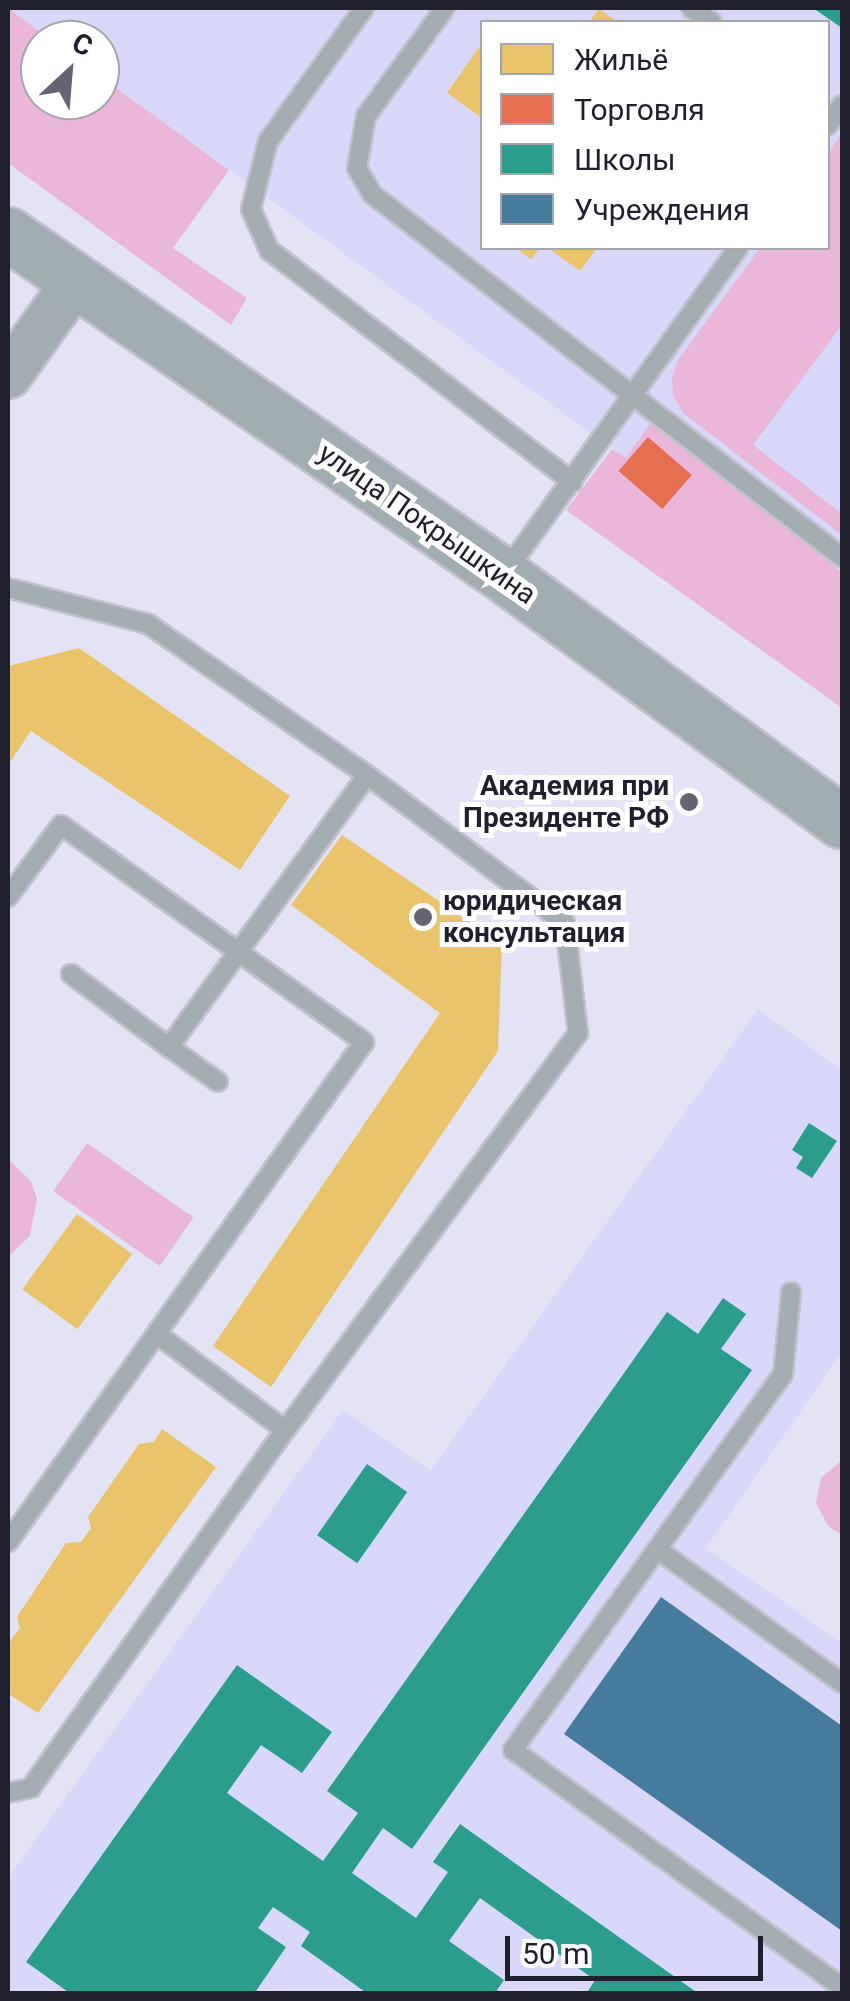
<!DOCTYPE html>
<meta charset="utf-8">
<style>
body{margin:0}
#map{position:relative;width:850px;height:2001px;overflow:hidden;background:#e4e3f5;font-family:Roboto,sans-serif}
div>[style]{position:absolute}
.built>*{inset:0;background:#dad8fa}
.green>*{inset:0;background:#eab6da;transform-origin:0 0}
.homes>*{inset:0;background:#e9c46a;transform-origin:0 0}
.shops>*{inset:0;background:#e76f51;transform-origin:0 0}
.schools>*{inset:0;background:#2a9d8f;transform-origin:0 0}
.public>*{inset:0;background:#457b9d}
.roads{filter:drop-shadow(2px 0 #c2c1cf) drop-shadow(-2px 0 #c2c1cf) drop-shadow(0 2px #c2c1cf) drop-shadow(0 -2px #c2c1cf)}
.service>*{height:18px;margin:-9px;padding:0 9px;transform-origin:9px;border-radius:9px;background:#a4adb1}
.tertiary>*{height:45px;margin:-22.5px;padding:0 22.5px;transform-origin:22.5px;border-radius:22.5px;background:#a4adb1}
.secondary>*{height:52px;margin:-26px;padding:0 26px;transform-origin:26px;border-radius:26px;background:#a2adb1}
.dots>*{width:28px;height:28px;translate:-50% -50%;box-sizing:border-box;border:5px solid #fff;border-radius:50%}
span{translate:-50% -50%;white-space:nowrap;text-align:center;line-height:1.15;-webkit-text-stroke:10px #fff;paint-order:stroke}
.street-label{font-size:28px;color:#201f2d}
.poi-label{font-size:28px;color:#201f2d;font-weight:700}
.right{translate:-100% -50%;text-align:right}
.left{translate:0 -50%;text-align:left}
.frame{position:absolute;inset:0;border:10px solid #201f2d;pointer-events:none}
.legend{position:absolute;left:480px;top:20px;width:350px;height:230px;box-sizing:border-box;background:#fff;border:2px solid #a6a5ab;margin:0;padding:12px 18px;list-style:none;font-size:30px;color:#201f2d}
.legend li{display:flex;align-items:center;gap:20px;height:50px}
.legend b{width:50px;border:2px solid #a6a5ab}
.north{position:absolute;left:20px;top:20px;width:100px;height:100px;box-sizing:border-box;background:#fff;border:2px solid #a6a5ab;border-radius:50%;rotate:26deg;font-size:28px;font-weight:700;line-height:40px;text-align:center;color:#201f2d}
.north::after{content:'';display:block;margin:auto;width:35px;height:45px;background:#656473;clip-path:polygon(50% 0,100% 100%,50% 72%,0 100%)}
.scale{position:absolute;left:505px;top:1936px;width:258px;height:45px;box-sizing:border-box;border:5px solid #201f2d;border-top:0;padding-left:12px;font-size:30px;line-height:35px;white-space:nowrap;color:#201f2d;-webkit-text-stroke:8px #fff;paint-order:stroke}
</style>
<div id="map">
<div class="built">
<i style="clip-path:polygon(evenodd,8px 8px,842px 8px,842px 616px,100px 76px,100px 40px,51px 40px,8px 8px,482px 22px,828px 22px,828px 248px,482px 248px,482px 22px)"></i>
<i style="clip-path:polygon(758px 1009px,842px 1070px,842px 1352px,706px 1548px,842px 1643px,842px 1993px,8px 1994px,8px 1878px,343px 1410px,431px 1470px)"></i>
</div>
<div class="green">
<i style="clip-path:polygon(8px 8px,51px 40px,40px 40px,40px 100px,100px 100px,100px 76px,229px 170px,173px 248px,247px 298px,231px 325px,8px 163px)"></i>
<i style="clip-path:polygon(842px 133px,842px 325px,753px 445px,842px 514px,842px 535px,683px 413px,673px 395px,672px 378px,678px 360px,760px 248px,828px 248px,828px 154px)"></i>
<i style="clip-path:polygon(654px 418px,842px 573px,842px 708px,566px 510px,612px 449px,626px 458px)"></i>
<i style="left:87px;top:1143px;width:130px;height:59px;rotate:35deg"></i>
<i style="clip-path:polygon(8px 1159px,31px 1181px,37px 1199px,30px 1236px,8px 1257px)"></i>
<i style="clip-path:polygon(842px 1460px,842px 1535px,828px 1526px,816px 1503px,821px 1478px)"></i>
</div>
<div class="homes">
<i style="clip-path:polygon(599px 9px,618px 22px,589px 22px)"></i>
<i style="clip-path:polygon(479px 47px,482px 50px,482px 118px,447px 93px)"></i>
<i style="clip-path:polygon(515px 248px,540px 248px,531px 259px)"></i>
<i style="clip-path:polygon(548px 248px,597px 248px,580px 271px)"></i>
<i style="clip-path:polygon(79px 648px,290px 796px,240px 870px,31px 731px,8px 765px,8px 666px)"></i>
<i style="clip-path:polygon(342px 835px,502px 944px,498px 1051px,271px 1387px,213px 1346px,440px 1013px,291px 905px)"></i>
<i style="left:77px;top:1214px;width:68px;height:93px;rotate:36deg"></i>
<i style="clip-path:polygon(162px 1429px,216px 1467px,38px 1713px,10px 1695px,8px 1699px,8px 1644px,20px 1628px,17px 1617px,66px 1543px,81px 1542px,91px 1528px,88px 1517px,139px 1444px,154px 1442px)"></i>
</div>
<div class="shops">
<i style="left:648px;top:437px;width:58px;height:45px;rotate:41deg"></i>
</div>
<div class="schools">
<i style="clip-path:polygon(813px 8px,842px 8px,842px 28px)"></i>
<i style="clip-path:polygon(809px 1123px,837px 1141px,812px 1178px,796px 1168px,803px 1157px,792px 1150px)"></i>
<i style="clip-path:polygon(723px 1298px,746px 1314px,721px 1349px,752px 1370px,412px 1849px,383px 1828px,352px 1873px,416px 1918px,448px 1872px,433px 1862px,460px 1824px,699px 1994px,586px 1994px,595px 1980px,480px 1898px,449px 1941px,504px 1980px,497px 1990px,502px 1994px,368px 1994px,301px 1946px,310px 1932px,273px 1907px,258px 1928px,286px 1947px,254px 1994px,71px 1994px,26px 1962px,237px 1665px,332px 1732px,302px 1773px,261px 1745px,227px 1793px,323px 1861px,358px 1813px,327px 1791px,622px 1376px,667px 1312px,698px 1334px)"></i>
<i style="left:367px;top:1464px;width:49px;height:87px;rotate:35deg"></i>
</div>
<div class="public">
<i style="clip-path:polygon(661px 1597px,842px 1726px,842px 1931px,564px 1734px)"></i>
</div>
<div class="roads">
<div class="service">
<i style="left:364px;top:8px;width:164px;rotate:125.8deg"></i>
<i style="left:268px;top:141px;width:70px;rotate:104deg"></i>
<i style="left:251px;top:209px;width:45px;rotate:66.3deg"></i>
<i style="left:269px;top:250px;width:382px;rotate:37.4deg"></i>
<i style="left:445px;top:8px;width:134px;rotate:126.2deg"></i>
<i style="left:366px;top:116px;width:53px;rotate:99.8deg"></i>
<i style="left:357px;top:168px;width:30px;rotate:60deg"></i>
<i style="left:372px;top:194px;width:594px;rotate:37.68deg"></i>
<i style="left:691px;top:8px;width:25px;rotate:34deg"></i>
<i style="left:828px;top:125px;width:24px;rotate:-55deg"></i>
<i style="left:506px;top:571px;width:398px;rotate:-54.3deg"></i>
<i style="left:8px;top:588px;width:145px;rotate:14.4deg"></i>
<i style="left:148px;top:624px;width:266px;rotate:34.6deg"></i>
<i style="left:367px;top:775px;width:247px;rotate:36.8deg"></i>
<i style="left:565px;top:923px;width:111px;rotate:83.3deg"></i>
<i style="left:578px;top:1033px;width:493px;rotate:126.4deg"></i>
<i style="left:285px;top:1430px;width:439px;rotate:125.4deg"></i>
<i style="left:31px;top:1788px;width:24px;rotate:168deg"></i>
<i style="left:8px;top:897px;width:89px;rotate:-53.6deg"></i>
<i style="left:61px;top:825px;width:373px;rotate:35.6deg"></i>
<i style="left:364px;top:1042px;width:614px;rotate:125.45deg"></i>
<i style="left:71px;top:974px;width:122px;rotate:36.7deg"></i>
<i style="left:169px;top:1047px;width:336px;rotate:-53.9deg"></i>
<i style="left:169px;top:1047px;width:60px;rotate:35.5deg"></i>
<i style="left:791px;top:1292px;width:82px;rotate:95.6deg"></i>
<i style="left:783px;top:1374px;width:463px;rotate:125.7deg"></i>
<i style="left:513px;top:1750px;width:405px;rotate:35.8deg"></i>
<i style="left:157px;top:1334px;width:160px;rotate:36.9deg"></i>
<i style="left:657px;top:1549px;width:228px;rotate:35.9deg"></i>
</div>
<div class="tertiary">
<i style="left:8px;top:375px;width:114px;rotate:-54.6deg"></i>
</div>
<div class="secondary">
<i style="left:8px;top:234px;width:601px;rotate:34.56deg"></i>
<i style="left:503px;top:575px;width:419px;rotate:36.1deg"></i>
</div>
</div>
<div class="dots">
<i style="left:689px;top:802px;background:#656473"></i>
<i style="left:423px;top:917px;background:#656473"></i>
</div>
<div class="street-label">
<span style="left:427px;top:524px;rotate:35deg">улица Покрышкина</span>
</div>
<div class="poi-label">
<span class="right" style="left:669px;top:802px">Академия при<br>Президенте РФ</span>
<span class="left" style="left:443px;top:917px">юридическая<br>консультация</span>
</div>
<div class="frame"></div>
<ul class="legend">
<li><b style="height:28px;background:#e9c46a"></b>Жильё</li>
<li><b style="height:28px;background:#e76f51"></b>Торговля</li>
<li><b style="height:28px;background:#2a9d8f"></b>Школы</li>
<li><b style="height:28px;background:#457b9d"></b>Учреждения</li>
</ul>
<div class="north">С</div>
<div class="scale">50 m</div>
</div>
